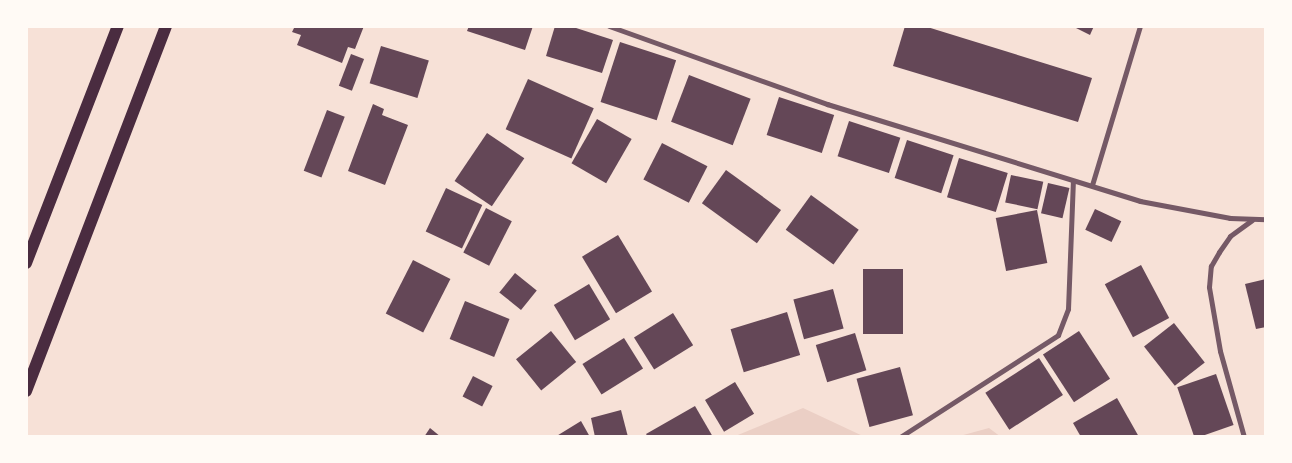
<!DOCTYPE html>
<style>
body{margin:0}
#map{position:relative;width:1292px;height:463px;overflow:hidden;background:#f7e1d7;font-family:"IBM Plex Serif",serif}
div>[style]{position:absolute}
.green>*{inset:0;background:#ebcfc5}
.building>*{inset:0;background:#644757;transform-origin:0 0}
.minor>*{height:5px;margin:-2.5px;padding:0 2.5px;transform-origin:2.5px;border-radius:2.5px;background:#755966}
.primary>*{height:12px;margin:-6px;padding:0 6px;transform-origin:6px;border-radius:6px;background:#4a2c40}
span{translate:-50% -50%;white-space:nowrap;text-align:center;line-height:1.15;-webkit-text-stroke:5px #fffaf5;paint-order:stroke}
.frame{position:absolute;inset:0;border:28px solid #fffaf5;pointer-events:none}
</style>
<div id="map">
<div class="green">
<i style="clip-path:polygon(803px 408px,865px 437px,733px 437px)"></i>
<i style="clip-path:polygon(989px 428px,1001px 437px,956px 437px)"></i>
</div>
<div class="building">
<i style="clip-path:polygon(295px 26px,364px 26px,355px 49px,348px 47px,342px 63px,297px 45px,301px 35px,292px 32px)"></i>
<i style="clip-path:polygon(469px 26px,533px 26px,525px 50px,467px 31px)"></i>
<i style="clip-path:polygon(555px 26px,570px 26px,613px 40px,602px 73px,546px 56px)"></i>
<i style="clip-path:polygon(905px 26px,924px 26px,1092px 78px,1078px 122px,893px 66px)"></i>
<i style="clip-path:polygon(1072px 26px,1094px 26px,1090px 35px)"></i>
<i style="left:620px;top:42px;width:59px;height:63px;rotate:18deg"></i>
<i style="left:381px;top:46px;width:50px;height:39px;rotate:17deg"></i>
<i style="left:351px;top:54px;width:14px;height:34px;rotate:21deg"></i>
<i style="left:689px;top:75px;width:66px;height:50px;rotate:21deg"></i>
<i style="left:528px;top:79px;width:72px;height:55px;rotate:24deg"></i>
<i style="left:779px;top:97px;width:58px;height:40px;rotate:18deg"></i>
<i style="clip-path:polygon(373px 104px,384px 109px,382px 115px,408px 125px,385px 185px,348px 171px)"></i>
<i style="left:327px;top:110px;width:19px;height:65px;rotate:21deg"></i>
<i style="left:597px;top:119px;width:40px;height:51px;rotate:30deg"></i>
<i style="left:849px;top:121px;width:54px;height:37px;rotate:18deg"></i>
<i style="left:487px;top:133px;width:45px;height:58px;rotate:34deg"></i>
<i style="left:907px;top:140px;width:49px;height:40px;rotate:18deg"></i>
<i style="left:662px;top:143px;width:51px;height:41px;rotate:27deg"></i>
<i style="left:959px;top:158px;width:51px;height:41px;rotate:17deg"></i>
<i style="left:726px;top:170px;width:68px;height:41px;rotate:36deg"></i>
<i style="left:1011px;top:175px;width:33px;height:28px;rotate:12deg"></i>
<i style="left:1048px;top:183px;width:22px;height:31px;rotate:13deg"></i>
<i style="left:446px;top:188px;width:40px;height:48px;rotate:25deg"></i>
<i style="left:811px;top:195px;width:59px;height:43px;rotate:36deg"></i>
<i style="left:486px;top:208px;width:29px;height:50px;rotate:27deg"></i>
<i style="left:1095px;top:209px;width:29px;height:23px;rotate:25deg"></i>
<i style="left:1037px;top:210px;width:54px;height:42px;rotate:79deg"></i>
<i style="left:618px;top:235px;width:66px;height:42px;rotate:59deg"></i>
<i style="left:413px;top:260px;width:42px;height:60px;rotate:27deg"></i>
<i style="left:1141px;top:265px;width:60px;height:41px;rotate:62deg"></i>
<i style="left:863px;top:269px;width:40px;height:65px"></i>
<i style="left:515px;top:273px;width:28px;height:25px;rotate:39deg"></i>
<i style="clip-path:polygon(1266px 279px,1266px 327px,1256px 329px,1245px 284px)"></i>
<i style="left:589px;top:284px;width:41px;height:41px;rotate:59deg"></i>
<i style="left:833px;top:289px;width:41px;height:41px;rotate:75deg"></i>
<i style="left:465px;top:301px;width:48px;height:41px;rotate:22deg"></i>
<i style="left:787px;top:312px;width:45px;height:59px;rotate:73deg"></i>
<i style="left:673px;top:313px;width:38px;height:46px;rotate:58deg"></i>
<i style="left:1174px;top:323px;width:50px;height:38px;rotate:52deg"></i>
<i style="left:551px;top:331px;width:40px;height:45px;rotate:51deg"></i>
<i style="left:1079px;top:331px;width:57px;height:43px;rotate:57deg"></i>
<i style="left:855px;top:333px;width:39px;height:41px;rotate:73deg"></i>
<i style="left:624px;top:338px;width:36px;height:49px;rotate:58deg"></i>
<i style="left:1039px;top:358px;width:44px;height:64px;rotate:57deg"></i>
<i style="left:900px;top:367px;width:50px;height:45px;rotate:75deg"></i>
<i style="left:1216px;top:374px;width:54px;height:41px;rotate:71deg"></i>
<i style="left:473px;top:376px;width:22px;height:23px;rotate:27deg"></i>
<i style="left:735px;top:382px;width:37px;height:35px;rotate:59deg"></i>
<i style="clip-path:polygon(1117px 398px,1139px 437px,1081px 437px,1073px 423px)"></i>
<i style="clip-path:polygon(695px 406px,713px 437px,648px 437px,646px 434px)"></i>
<i style="clip-path:polygon(621px 410px,628px 437px,595px 437px,591px 418px)"></i>
<i style="clip-path:polygon(581px 421px,590px 437px,555px 437px)"></i>
<i style="clip-path:polygon(430px 428px,441px 437px,424px 437px)"></i>
</div>
<div class="minor">
<i style="left:609px;top:26px;width:232px;rotate:19.7deg"></i>
<i style="left:827px;top:104px;width:328px;rotate:17.2deg"></i>
<i style="left:1140px;top:201px;width:92px;rotate:10.7deg"></i>
<i style="left:1230px;top:218px;width:36px;rotate:2deg"></i>
<i style="left:1092px;top:185px;width:166px;rotate:-73.2deg"></i>
<i style="left:900px;top:437px;width:188px;rotate:-32.8deg"></i>
<i style="left:1058px;top:335px;width:28px;rotate:-69deg"></i>
<i style="left:1068px;top:309px;width:128px;rotate:-87.8deg"></i>
<i style="left:1244px;top:437px;width:89px;rotate:-105.6deg"></i>
<i style="left:1220px;top:351px;width:65px;rotate:-99.8deg"></i>
<i style="left:1209px;top:287px;width:21px;rotate:-85deg"></i>
<i style="left:1211px;top:266px;width:16px;rotate:-60deg"></i>
<i style="left:1219px;top:252px;width:19px;rotate:-55deg"></i>
<i style="left:1230px;top:236px;width:27px;rotate:-36deg"></i>
</div>
<div class="primary">
<i style="left:26px;top:263px;width:254px;rotate:-68.8deg"></i>
<i style="left:26px;top:391px;width:391px;rotate:-69deg"></i>
</div>
<div class="frame"></div>
</div>
